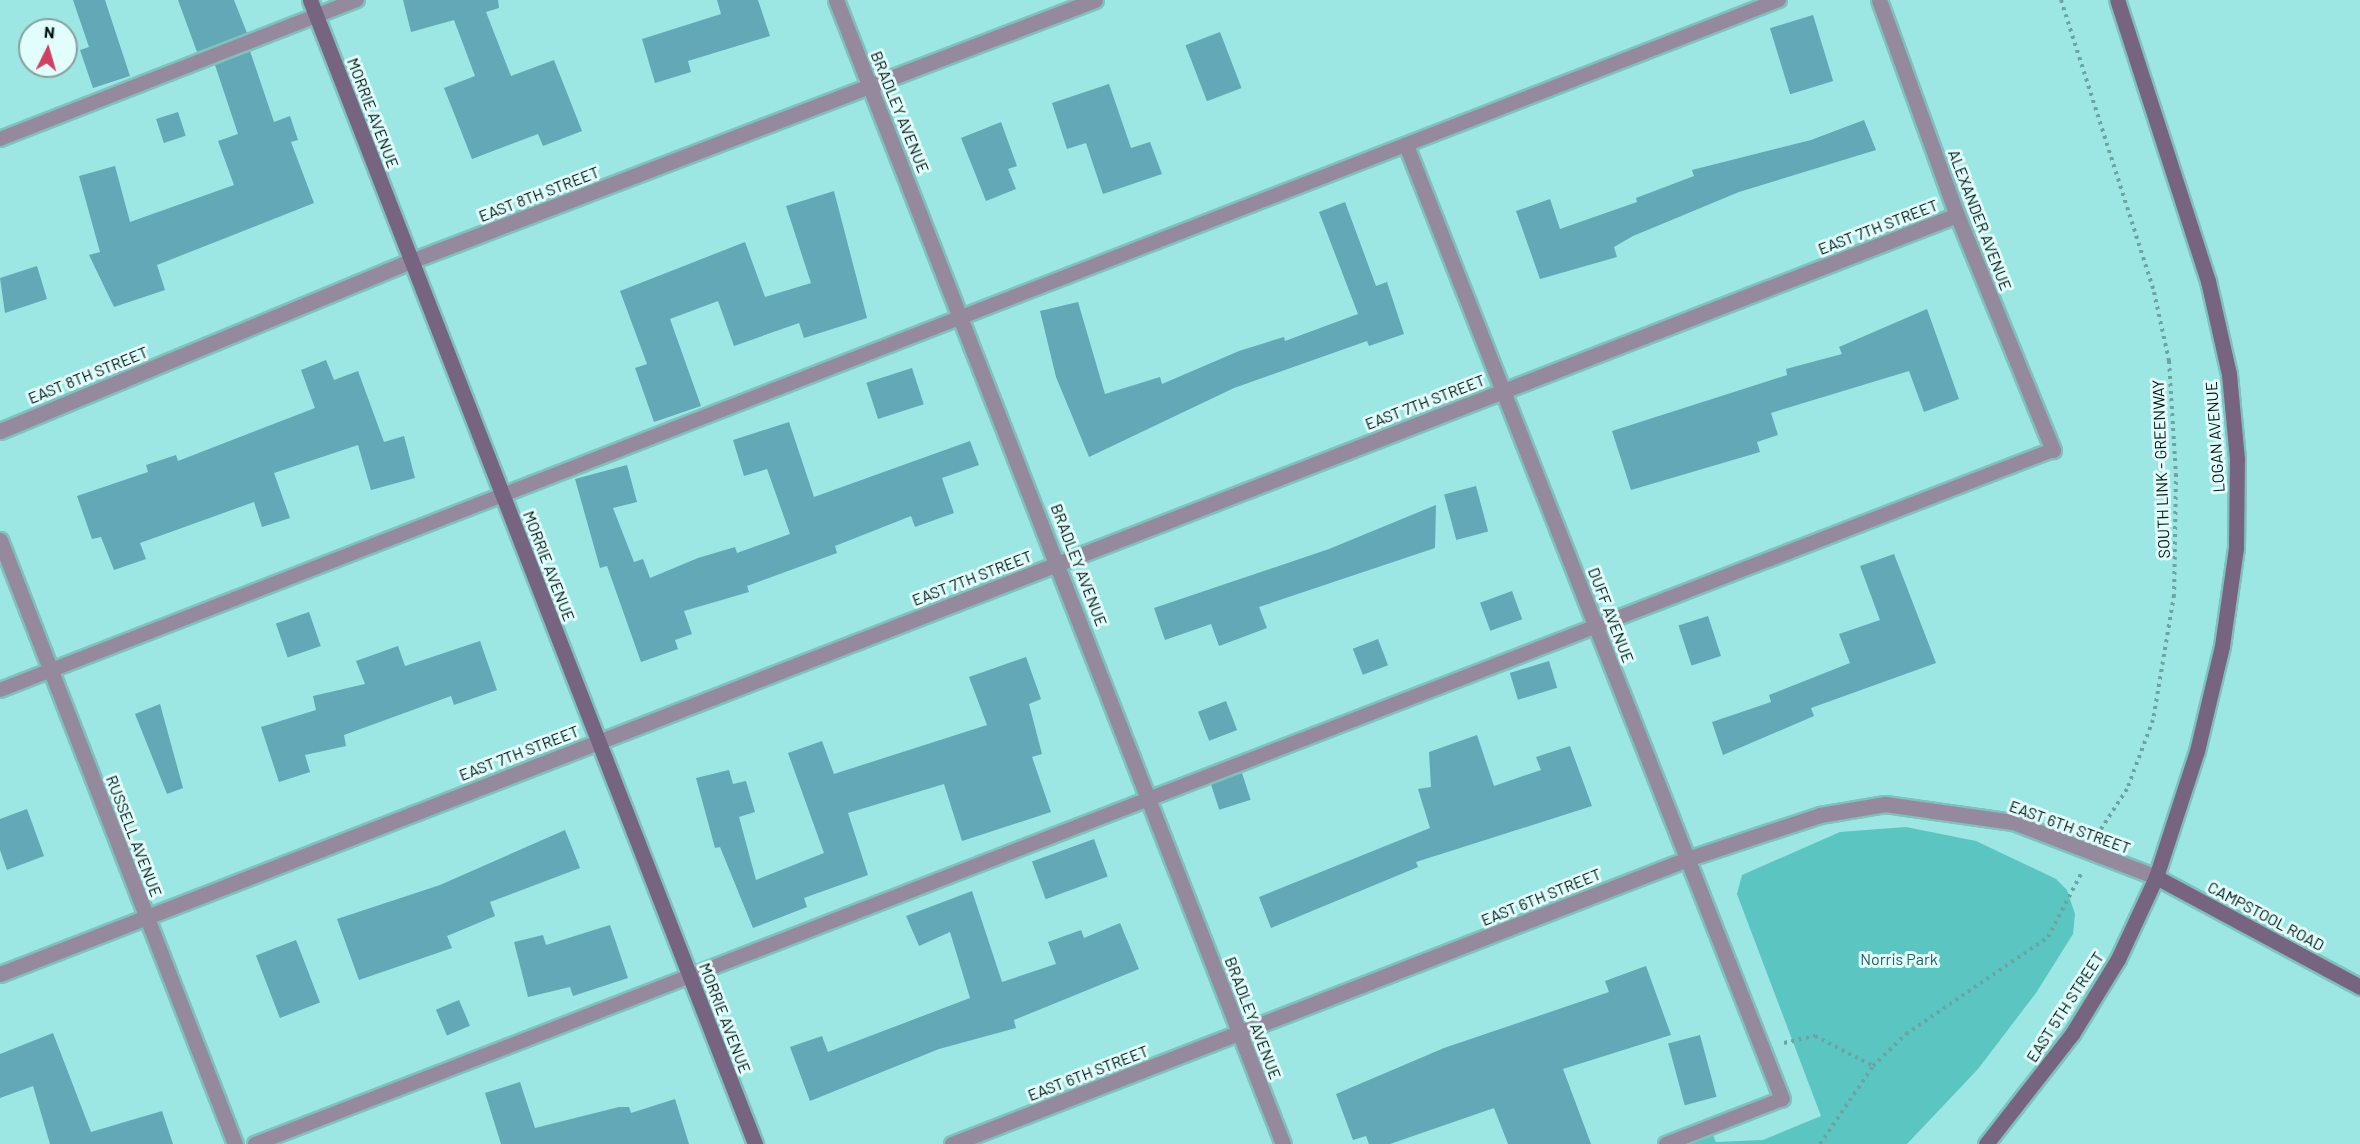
<!DOCTYPE html>
<style>
body{margin:0}
#map{position:relative;width:2360px;height:1144px;overflow:hidden;background:#9ce6e3;font-family:Barlow,sans-serif}
div>[style]{position:absolute}
.green>*{inset:0;background:#5bc5c2}
.building>*{inset:0;background:#62a8b6;transform-origin:0 0}
.path>*{height:4px;margin-top:-2px;transform-origin:0;background:repeating-linear-gradient(90deg,#6ba4a1 0 3px,transparent 0 7.5px)}
.roads{filter:drop-shadow(2px 0 #80c0bd) drop-shadow(-2px 0 #80c0bd) drop-shadow(0 2px #80c0bd) drop-shadow(0 -2px #80c0bd)}
.lane>*{height:14px;margin:-7px;padding:0 7px;transform-origin:7px;border-radius:7px;background:#95899d}
.street>*{height:15px;margin:-7.5px;padding:0 7.5px;transform-origin:7.5px;border-radius:7.5px;background:#95899d}
.secondary>*{height:15px;margin:-7.5px;padding:0 7.5px;transform-origin:7.5px;border-radius:7.5px;background:#766481}
span{translate:-50% -50%;white-space:nowrap;text-align:center;line-height:1.15;-webkit-text-stroke:6px #e1fefc;paint-order:stroke}
.street-label{font-size:16px;color:#001312}
.park-label{font-size:16px;color:#256260}
.north{position:absolute;left:18px;top:18px;width:60px;height:60px;box-sizing:border-box;background:#e1fefc;border:2px solid #87a09e;border-radius:50%;rotate:5deg;font-size:16px;font-weight:700;line-height:24px;text-align:center;color:#001312}
.north::after{content:'';display:block;margin:auto;width:21px;height:27px;background:#d0405f;clip-path:polygon(50% 0,100% 100%,50% 72%,0 100%)}
</style>
<div id="map">
<div class="green">
<i style="clip-path:polygon(1906px 827px,1976px 841px,2056px 879px,2067px 890px,2075px 914px,2073px 934px,2036px 993px,1978px 1069px,1907px 1144px,1684px 1144px,1712px 1133px,1716px 1142px,1763px 1140px,1821px 1116px,1737px 894px,1742px 875px,1840px 832px)"></i>
</div>
<div class="building">
<i style="clip-path:polygon(73px 0,105px 0,130px 76px,93px 88px,80px 50px,89px 47px)"></i>
<i style="clip-path:polygon(178px 0,234px 0,247px 33px,197px 52px)"></i>
<i style="clip-path:polygon(403px 0,498px 0,499px 8px,486px 12px,511px 76px,554px 60px,582px 131px,543px 146px,538px 134px,472px 159px,444px 88px,475px 76px,454px 20px,411px 32px)"></i>
<i style="clip-path:polygon(717px 0,758px 0,770px 36px,688px 61px,691px 72px,655px 83px,642px 39px,721px 14px)"></i>
<i style="left:1813px;top:15px;width:69px;height:45px;rotate:73deg"></i>
<i style="left:1220px;top:32px;width:60px;height:37px;rotate:69deg"></i>
<i style="clip-path:polygon(250px 51px,274px 122px,290px 116px,298px 140px,291px 142px,314px 203px,157px 265px,165px 290px,114px 307px,89px 255px,100px 252px,79px 176px,115px 166px,130px 222px,234px 185px,218px 141px,238px 134px,215px 65px)"></i>
<i style="clip-path:polygon(1109px 84px,1131px 148px,1150px 142px,1162px 174px,1103px 194px,1086px 143px,1067px 149px,1052px 103px)"></i>
<i style="left:178px;top:112px;width:25px;height:23px;rotate:72deg"></i>
<i style="clip-path:polygon(1864px 120px,1876px 150px,1739px 192px,1633px 236px,1614px 247px,1617px 257px,1540px 279px,1516px 211px,1550px 199px,1560px 229px,1637px 202px,1636px 198px,1694px 176px,1692px 170px,1811px 140px)"></i>
<i style="clip-path:polygon(1001px 122px,1017px 166px,1008px 169px,1016px 189px,986px 201px,961px 138px)"></i>
<i style="clip-path:polygon(834px 191px,867px 318px,804px 338px,799px 323px,734px 346px,718px 301px,670px 319px,701px 406px,654px 422px,635px 368px,647px 364px,620px 291px,745px 242px,765px 297px,811px 283px,786px 206px)"></i>
<i style="clip-path:polygon(1345px 202px,1376px 286px,1387px 282px,1404px 334px,1369px 346px,1367px 341px,1234px 388px,1089px 457px,1056px 377px,1040px 311px,1078px 302px,1105px 394px,1160px 377px,1162px 384px,1239px 351px,1284px 337px,1285px 341px,1358px 314px,1319px 212px)"></i>
<i style="clip-path:polygon(37px 266px,47px 299px,5px 313px,0 278px)"></i>
<i style="clip-path:polygon(1927px 309px,1959px 399px,1924px 412px,1909px 371px,1771px 413px,1778px 435px,1757px 442px,1760px 452px,1631px 490px,1612px 431px,1787px 375px,1786px 369px,1842px 354px,1839px 347px)"></i>
<i style="clip-path:polygon(326px 360px,334px 380px,358px 371px,384px 442px,404px 436px,415px 478px,371px 490px,358px 445px,274px 473px,290px 518px,262px 527px,254px 502px,140px 543px,146px 559px,114px 570px,101px 537px,92px 539px,77px 496px,148px 472px,146px 465px,176px 455px,178px 461px,315px 408px,301px 370px)"></i>
<i style="left:912px;top:368px;width:38px;height:48px;rotate:72deg"></i>
<i style="clip-path:polygon(789px 422px,814px 497px,970px 441px,979px 465px,942px 478px,954px 513px,915px 527px,911px 516px,835px 546px,837px 553px,747px 586px,749px 592px,684px 611px,692px 634px,675px 640px,678px 649px,641px 662px,607px 566px,600px 568px,575px 479px,627px 465px,637px 502px,613px 508px,634px 562px,643px 559px,650px 578px,698px 558px,735px 547px,737px 553px,790px 534px,767px 469px,744px 476px,733px 440px)"></i>
<i style="left:1476px;top:486px;width:47px;height:33px;rotate:75deg"></i>
<i style="clip-path:polygon(1436px 505px,1435px 548px,1259px 607px,1267px 628px,1219px 646px,1211px 624px,1165px 640px,1154px 608px,1329px 549px)"></i>
<i style="clip-path:polygon(1894px 554px,1936px 663px,1811px 708px,1814px 716px,1723px 755px,1712px 722px,1771px 702px,1769px 695px,1850px 663px,1839px 634px,1880px 620px,1860px 566px)"></i>
<i style="left:1512px;top:591px;width:30px;height:34px;rotate:70deg"></i>
<i style="left:309px;top:612px;width:36px;height:35px;rotate:71deg"></i>
<i style="left:1708px;top:616px;width:42px;height:31px;rotate:72deg"></i>
<i style="left:1378px;top:639px;width:28px;height:27px;rotate:69deg"></i>
<i style="clip-path:polygon(480px 641px,497px 690px,454px 705px,451px 696px,344px 735px,346px 746px,305px 755px,310px 772px,279px 782px,261px 727px,316px 710px,313px 696px,365px 684px,356px 661px,398px 646px,405px 666px)"></i>
<i style="clip-path:polygon(1026px 657px,1041px 699px,1029px 704px,1042px 754px,1032px 757px,1051px 812px,962px 841px,944px 784px,848px 813px,868px 875px,804px 898px,807px 907px,753px 928px,720px 847px,715px 848px,696px 778px,729px 770px,733px 784px,746px 781px,755px 812px,739px 817px,756px 880px,824px 853px,788px 753px,822px 741px,834px 774px,987px 725px,969px 677px)"></i>
<i style="left:1549px;top:661px;width:28px;height:41px;rotate:73deg"></i>
<i style="left:1226px;top:701px;width:31px;height:30px;rotate:69deg"></i>
<i style="clip-path:polygon(160px 704px,183px 788px,167px 794px,135px 714px)"></i>
<i style="clip-path:polygon(1477px 735px,1494px 786px,1541px 770px,1536px 757px,1570px 746px,1592px 806px,1416px 862px,1418px 867px,1271px 928px,1259px 897px,1430px 828px,1418px 789px,1431px 787px,1429px 752px)"></i>
<i style="left:1242px;top:773px;width:28px;height:33px;rotate:72deg"></i>
<i style="clip-path:polygon(27px 809px,44px 856px,7px 870px,0 850px,0 819px)"></i>
<i style="clip-path:polygon(565px 830px,580px 868px,490px 902px,495px 916px,447px 936px,452px 948px,359px 980px,337px 919px,440px 885px)"></i>
<i style="left:1094px;top:839px;width:40px;height:66px;rotate:70deg"></i>
<i style="clip-path:polygon(972px 891px,1002px 982px,1056px 964px,1048px 942px,1081px 930px,1084px 938px,1120px 923px,1139px 969px,1014px 1020px,1016px 1028px,939px 1049px,810px 1101px,790px 1047px,822px 1036px,828px 1052px,970px 998px,950px 932px,919px 946px,906px 916px)"></i>
<i style="clip-path:polygon(610px 925px,628px 978px,573px 996px,570px 987px,528px 997px,514px 942px,543px 935px,546px 945px)"></i>
<i style="left:296px;top:940px;width:67px;height:43px;rotate:69deg"></i>
<i style="clip-path:polygon(1646px 966px,1671px 1035px,1563px 1069px,1591px 1144px,1508px 1144px,1494px 1108px,1390px 1144px,1369px 1144px,1366px 1136px,1353px 1140px,1336px 1094px,1444px 1048px,1609px 992px,1605px 981px)"></i>
<i style="left:459px;top:1000px;width:28px;height:25px;rotate:67deg"></i>
<i style="clip-path:polygon(53px 1033px,91px 1132px,162px 1111px,173px 1144px,50px 1144px,33px 1086px,0 1098px,0 1054px)"></i>
<i style="left:1700px;top:1035px;width:64px;height:33px;rotate:75deg"></i>
<i style="clip-path:polygon(520px 1082px,535px 1128px,619px 1107px,629px 1107px,631px 1113px,675px 1099px,689px 1144px,501px 1144px,485px 1093px)"></i>
</div>
<div class="path">
<i style="left:2061px;top:0;width:306px;rotate:72.3deg"></i>
<i style="left:2154px;top:292px;width:71px;rotate:77.7deg"></i>
<i style="left:2169px;top:361px;width:113px;rotate:86.5deg"></i>
<i style="left:2176px;top:474px;width:121px;rotate:90.9deg"></i>
<i style="left:2174px;top:595px;width:127px;rotate:99.5deg"></i>
<i style="left:2153px;top:720px;width:74px;rotate:110.6deg"></i>
<i style="left:2127px;top:789px;width:51px;rotate:123.1deg"></i>
<i style="left:1784px;top:1043px;width:32px;rotate:-13deg"></i>
<i style="left:1815px;top:1036px;width:65px;rotate:27.3deg"></i>
<i style="left:1820px;top:1144px;width:94px;rotate:-55.8deg"></i>
<i style="left:1873px;top:1066px;width:46px;rotate:-44.1deg"></i>
<i style="left:1906px;top:1034px;width:172px;rotate:-34.3deg"></i>
<i style="left:2048px;top:937px;width:73px;rotate:-62.4deg"></i>
</div>
<div class="roads">
<div class="lane">
<i style="left:0;top:139px;width:383px;rotate:-21.3deg"></i>
<i style="left:0;top:690px;width:1908px;rotate:-21.2deg"></i>
<i style="left:255px;top:1144px;width:1927px;rotate:-21.11deg"></i>
<i style="left:1666px;top:1144px;width:124px;rotate:-21.2deg"></i>
</div>
<div class="street">
<i style="left:836px;top:0;width:1228px;rotate:68.66deg"></i>
<i style="left:1879px;top:0;width:229px;rotate:70.1deg"></i>
<i style="left:1957px;top:215px;width:254px;rotate:67.8deg"></i>
<i style="left:1406px;top:145px;width:1025px;rotate:68.49deg"></i>
<i style="left:0;top:431px;width:445px;rotate:-22.5deg"></i>
<i style="left:411px;top:261px;width:732px;rotate:-20.89deg"></i>
<i style="left:0;top:540px;width:648px;rotate:68.74deg"></i>
<i style="left:0;top:974px;width:2099px;rotate:-21.2deg"></i>
<i style="left:952px;top:1144px;width:788px;rotate:-21.19deg"></i>
<i style="left:1687px;top:859px;width:140px;rotate:-18.3deg"></i>
<i style="left:1820px;top:815px;width:66px;rotate:-9.6deg"></i>
<i style="left:1885px;top:804px;width:129px;rotate:8deg"></i>
<i style="left:2013px;top:822px;width:153px;rotate:21deg"></i>
</div>
<div class="secondary">
<i style="left:310px;top:0;width:1228px;rotate:68.74deg"></i>
<i style="left:2156px;top:877px;width:232px;rotate:28.3deg"></i>
<i style="left:1986px;top:1144px;width:140px;rotate:-52deg"></i>
<i style="left:2072px;top:1034px;width:88px;rotate:-58.5deg"></i>
<i style="left:2118px;top:959px;width:90px;rotate:-65.1deg"></i>
<i style="left:2156px;top:877px;width:133px;rotate:-72deg"></i>
<i style="left:2197px;top:751px;width:108px;rotate:-76.6deg"></i>
<i style="left:2222px;top:646px;width:99px;rotate:-81.9deg"></i>
<i style="left:2236px;top:548px;width:89px;rotate:-89.4deg"></i>
<i style="left:2237px;top:459px;width:85px;rotate:-95.4deg"></i>
<i style="left:2229px;top:374px;width:95px;rotate:-102.7deg"></i>
<i style="left:2208px;top:281px;width:295px;rotate:-107.9deg"></i>
</div>
</div>
<div class="street-label">
<span style="left:900px;top:112px;rotate:68deg">BRADLEY AVENUE</span>
<span style="left:373px;top:113px;rotate:69deg">MORRIE AVENUE</span>
<span style="left:539px;top:194px;rotate:-21deg">EAST 8TH STREET</span>
<span style="left:1980px;top:220px;rotate:69deg">ALEXANDER AVENUE</span>
<span style="left:1878px;top:227px;rotate:-21deg">EAST 7TH STREET</span>
<span style="left:88px;top:375px;rotate:-22deg">EAST 8TH STREET</span>
<span style="left:1425px;top:402px;rotate:-21deg">EAST 7TH STREET</span>
<span style="left:2215px;top:437px;rotate:-94deg">LOGAN AVENUE</span>
<span style="left:2161px;top:469px;rotate:-92deg">SOUTH LINK - GREENWAY</span>
<span style="left:1079px;top:565px;rotate:69deg">BRADLEY AVENUE</span>
<span style="left:549px;top:566px;rotate:69deg">MORRIE AVENUE</span>
<span style="left:972px;top:578px;rotate:-21deg">EAST 7TH STREET</span>
<span style="left:1611px;top:615px;rotate:69deg">DUFF AVENUE</span>
<span style="left:519px;top:753px;rotate:-21deg">EAST 7TH STREET</span>
<span style="left:2070px;top:827px;rotate:20deg">EAST 6TH STREET</span>
<span style="left:134px;top:836px;rotate:69deg">RUSSELL AVENUE</span>
<span style="left:1541px;top:897px;rotate:-22deg">EAST 6TH STREET</span>
<span style="left:2266px;top:916px;rotate:28deg">CAMPSTOOL ROAD</span>
<span style="left:2065px;top:1007px;rotate:-57deg">EAST 5TH STREET</span>
<span style="left:725px;top:1018px;rotate:69deg">MORRIE AVENUE</span>
<span style="left:1253px;top:1018px;rotate:69deg">BRADLEY AVENUE</span>
<span style="left:1088px;top:1073px;rotate:-21deg">EAST 6TH STREET</span>
</div>
<div class="park-label">
<span style="left:1899px;top:959px">Norris Park</span>
</div>
<div class="north">N</div>
</div>
